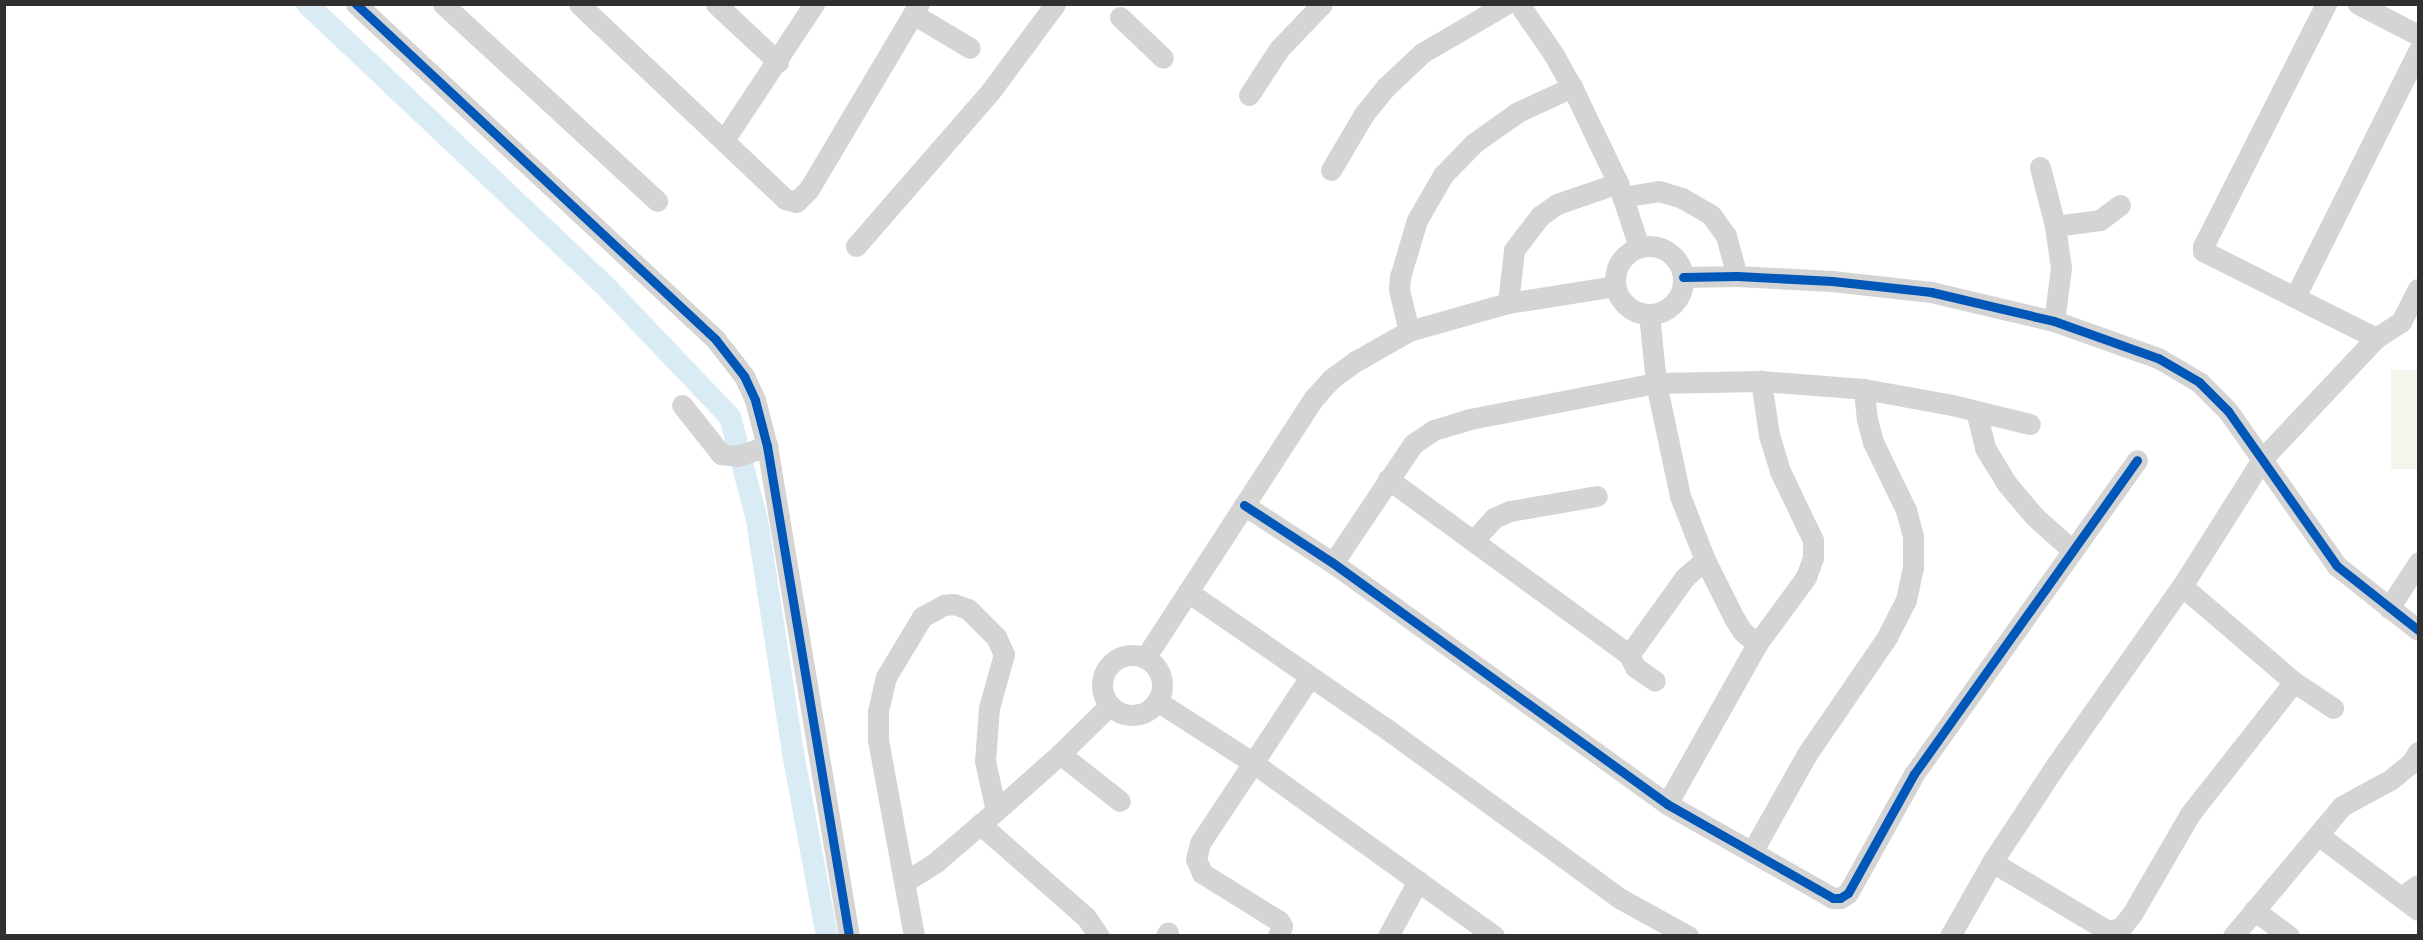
<!DOCTYPE html>
<style>
body{margin:0}
#map{position:relative;width:2423px;height:940px;overflow:hidden;background:#fff;font-family:"Varela Round",sans-serif}
div>[style]{position:absolute}
.green>*{inset:0;background:#f2f6ed;transform-origin:0 0}
.canal>*{height:22px;margin:-11px;padding:0 11px;transform-origin:11px;border-radius:11px;background:#d9ebf4}
.minor>*{height:21px;margin:-10.5px;padding:0 10.5px;transform-origin:10.5px;border-radius:10.5px;background:#d4d4d4}
.minor>.ring{margin:-10.5px;padding:0;box-sizing:content-box;background:none;border:21px solid #d4d4d4;border-radius:50%}
.cycleway>*{height:9px;margin:-4.5px;padding:0 4.5px;transform-origin:4.5px;border-radius:4.5px;background:#0057b8}
span{translate:-50% -50%;white-space:nowrap;text-align:center;line-height:1.15;-webkit-text-stroke:6px #fff;paint-order:stroke}
.frame{position:absolute;inset:0;border:6px solid #303030;pointer-events:none}
</style>
<div id="map">
<div class="green">
<i style="left:2391px;top:370px;width:27px;height:99px"></i>
</div>
<div class="canal">
<i style="left:307px;top:4px;width:417px;rotate:43.4deg"></i>
<i style="left:610px;top:291px;width:174px;rotate:46.4deg"></i>
<i style="left:730px;top:417px;width:106px;rotate:75.3deg"></i>
<i style="left:757px;top:520px;width:236px;rotate:81.2deg"></i>
<i style="left:793px;top:753px;width:186px;rotate:79.5deg"></i>
</div>
<div class="minor">
<i style="left:356px;top:4px;width:492px;rotate:43deg"></i>
<i style="left:716px;top:340px;width:46px;rotate:52.1deg"></i>
<i style="left:744px;top:376px;width:26px;rotate:65deg"></i>
<i style="left:755px;top:400px;width:48px;rotate:75.4deg"></i>
<i style="left:767px;top:446px;width:497px;rotate:80.5deg"></i>
<i style="left:443px;top:4px;width:291px;rotate:42.6deg"></i>
<i style="left:579px;top:4px;width:284px;rotate:43.4deg"></i>
<i style="left:785px;top:199px;width:11px;rotate:15deg"></i>
<i style="left:796px;top:202px;width:18px;rotate:-45deg"></i>
<i style="left:809px;top:189px;width:215px;rotate:-59.3deg"></i>
<i style="left:716px;top:4px;width:85px;rotate:43.1deg"></i>
<i style="left:1519px;top:4px;width:62px;rotate:55.5deg"></i>
<i style="left:1554px;top:55px;width:37px;rotate:61deg"></i>
<i style="left:1572px;top:87px;width:106px;rotate:64.4deg"></i>
<i style="left:1618px;top:183px;width:67px;rotate:71.8deg"></i>
<i style="left:2326px;top:4px;width:271px;rotate:116.9deg"></i>
<i style="left:2203px;top:246px;width:5px;rotate:90deg"></i>
<i style="left:2203px;top:251px;width:194px;rotate:26.7deg"></i>
<i style="left:2358px;top:4px;width:68px;rotate:27.3deg"></i>
<i style="left:913px;top:14px;width:66px;rotate:30.8deg"></i>
<i style="left:1120px;top:17px;width:59px;rotate:43.6deg"></i>
<i style="left:1249px;top:95px;width:55px;rotate:-56.9deg"></i>
<i style="left:1279px;top:49px;width:62px;rotate:-46.3deg"></i>
<i style="left:724px;top:140px;width:163px;rotate:-56.5deg"></i>
<i style="left:2040px;top:167px;width:61px;rotate:75.7deg"></i>
<i style="left:2055px;top:226px;width:42px;rotate:81.9deg"></i>
<i style="left:2061px;top:268px;width:53px;rotate:97.5deg"></i>
<i style="left:1331px;top:170px;width:65px;rotate:-59.5deg"></i>
<i style="left:1364px;top:114px;width:36px;rotate:-51deg"></i>
<i style="left:1387px;top:86px;width:48px;rotate:-43.3deg"></i>
<i style="left:1422px;top:53px;width:97px;rotate:-30.3deg"></i>
<i style="left:1622px;top:197px;width:37px;rotate:-9deg"></i>
<i style="left:1659px;top:191px;width:24px;rotate:17deg"></i>
<i style="left:1682px;top:198px;width:34px;rotate:30deg"></i>
<i style="left:1711px;top:215px;width:26px;rotate:54deg"></i>
<i style="left:1726px;top:236px;width:41px;rotate:74.6deg"></i>
<i style="left:2055px;top:226px;width:45px;rotate:-7.6deg"></i>
<i style="left:2100px;top:220px;width:25px;rotate:-37deg"></i>
<i style="left:856px;top:246px;width:204px;rotate:-49deg"></i>
<i style="left:990px;top:92px;width:109px;rotate:-53.5deg"></i>
<i class="ring" style="left:1615px;top:246px;width:47px;height:47px"></i>
<i style="left:1683px;top:277px;width:54px;rotate:-1.1deg"></i>
<i style="left:1737px;top:276px;width:95px;rotate:3deg"></i>
<i style="left:1832px;top:281px;width:100px;rotate:6.3deg"></i>
<i style="left:1931px;top:292px;width:126px;rotate:13.3deg"></i>
<i style="left:2054px;top:321px;width:110px;rotate:19.6deg"></i>
<i style="left:2158px;top:358px;width:48px;rotate:30.3deg"></i>
<i style="left:2199px;top:382px;width:41px;rotate:45deg"></i>
<i style="left:2228px;top:411px;width:189px;rotate:54.9deg"></i>
<i style="left:2337px;top:566px;width:103px;rotate:38.3deg"></i>
<i style="left:2295px;top:297px;width:275px;rotate:-63.4deg"></i>
<i style="left:1508px;top:303px;width:53px;rotate:-83.5deg"></i>
<i style="left:1514px;top:250px;width:43px;rotate:-52.6deg"></i>
<i style="left:1540px;top:216px;width:21px;rotate:-35deg"></i>
<i style="left:1557px;top:204px;width:65px;rotate:-19deg"></i>
<i style="left:1649px;top:314px;width:69px;rotate:84.2deg"></i>
<i style="left:1656px;top:383px;width:116px;rotate:78deg"></i>
<i style="left:1680px;top:496px;width:69px;rotate:68.7deg"></i>
<i style="left:1705px;top:560px;width:65px;rotate:63.4deg"></i>
<i style="left:1734px;top:618px;width:15px;rotate:58deg"></i>
<i style="left:1742px;top:631px;width:20px;rotate:41deg"></i>
<i style="left:1409px;top:331px;width:42px;rotate:-103.7deg"></i>
<i style="left:1399px;top:290px;width:13px;rotate:-86deg"></i>
<i style="left:1400px;top:277px;width:59px;rotate:-73.4deg"></i>
<i style="left:1417px;top:220px;width:52px;rotate:-60deg"></i>
<i style="left:1443px;top:175px;width:45px;rotate:-45.9deg"></i>
<i style="left:1474px;top:143px;width:54px;rotate:-35.2deg"></i>
<i style="left:1518px;top:112px;width:60px;rotate:-24.8deg"></i>
<i style="left:682px;top:405px;width:63px;rotate:51.5deg"></i>
<i style="left:721px;top:454px;width:16px;rotate:7deg"></i>
<i style="left:737px;top:456px;width:32px;rotate:-18deg"></i>
<i style="left:1976px;top:411px;width:38px;rotate:76deg"></i>
<i style="left:1985px;top:448px;width:42px;rotate:58.6deg"></i>
<i style="left:2007px;top:484px;width:43px;rotate:49.7deg"></i>
<i style="left:2035px;top:517px;width:51px;rotate:41.8deg"></i>
<i style="left:1388px;top:479px;width:298px;rotate:36.1deg"></i>
<i style="left:1629px;top:655px;width:96px;rotate:-54.3deg"></i>
<i style="left:1685px;top:577px;width:26px;rotate:-40deg"></i>
<i style="left:1244px;top:505px;width:106px;rotate:33.1deg"></i>
<i style="left:1333px;top:563px;width:412px;rotate:35.8deg"></i>
<i style="left:1667px;top:804px;width:191px;rotate:29.5deg"></i>
<i style="left:1833px;top:898px;width:7px"></i>
<i style="left:1840px;top:898px;width:9px;rotate:-32deg"></i>
<i style="left:1848px;top:893px;width:136px;rotate:-61deg"></i>
<i style="left:1914px;top:774px;width:385px;rotate:-54.6deg"></i>
<i style="left:1474px;top:540px;width:30px;rotate:-48deg"></i>
<i style="left:1494px;top:518px;width:17px;rotate:-24deg"></i>
<i style="left:1510px;top:511px;width:88px;rotate:-9.8deg"></i>
<i style="left:1333px;top:563px;width:143px;rotate:-56.1deg"></i>
<i style="left:1413px;top:444px;width:25px;rotate:-34deg"></i>
<i style="left:1434px;top:430px;width:38px;rotate:-17deg"></i>
<i style="left:1470px;top:419px;width:189px;rotate:-11deg"></i>
<i style="left:1656px;top:383px;width:105px;rotate:-1.1deg"></i>
<i style="left:1761px;top:381px;width:103px;rotate:4.4deg"></i>
<i style="left:1864px;top:389px;width:89px;rotate:10.3deg"></i>
<i style="left:1952px;top:405px;width:80px;rotate:13.7deg"></i>
<i style="left:2182px;top:586px;width:148px;rotate:40.6deg"></i>
<i style="left:2294px;top:682px;width:47px;rotate:33.7deg"></i>
<i style="left:1188px;top:592px;width:238px;rotate:34.6deg"></i>
<i style="left:1384px;top:727px;width:293px;rotate:36deg"></i>
<i style="left:1621px;top:899px;width:77px;rotate:28.9deg"></i>
<i style="left:2389px;top:608px;width:54px;rotate:-57.2deg"></i>
<i style="left:1629px;top:655px;width:13px;rotate:63deg"></i>
<i style="left:1635px;top:667px;width:24px;rotate:35deg"></i>
<i class="ring" style="left:1102px;top:655px;width:39px;height:39px"></i>
<i style="left:1145px;top:658px;width:310px;rotate:-57deg"></i>
<i style="left:1314px;top:398px;width:25px;rotate:-48deg"></i>
<i style="left:1331px;top:379px;width:31px;rotate:-36deg"></i>
<i style="left:1356px;top:361px;width:61px;rotate:-29.5deg"></i>
<i style="left:1409px;top:331px;width:103px;rotate:-15.8deg"></i>
<i style="left:1508px;top:303px;width:108px;rotate:-9deg"></i>
<i style="left:1157px;top:701px;width:113px;rotate:32.7deg"></i>
<i style="left:1252px;top:762px;width:298px;rotate:35.7deg"></i>
<i style="left:1060px;top:754px;width:76px;rotate:38.1deg"></i>
<i style="left:1667px;top:804px;width:184px;rotate:-60.6deg"></i>
<i style="left:1757px;top:644px;width:83px;rotate:-53.8deg"></i>
<i style="left:1806px;top:577px;width:20px;rotate:-70deg"></i>
<i style="left:1813px;top:558px;width:18px;rotate:-90deg"></i>
<i style="left:1813px;top:540px;width:76px;rotate:-115.6deg"></i>
<i style="left:1780px;top:471px;width:38px;rotate:-107deg"></i>
<i style="left:1769px;top:435px;width:55px;rotate:-98.4deg"></i>
<i style="left:980px;top:824px;width:141px;rotate:41.3deg"></i>
<i style="left:1086px;top:917px;width:23px;rotate:56deg"></i>
<i style="left:2318px;top:835px;width:125px;rotate:36.9deg"></i>
<i style="left:1752px;top:852px;width:112px;rotate:-60.7deg"></i>
<i style="left:1807px;top:754px;width:142px;rotate:-55.6deg"></i>
<i style="left:1887px;top:637px;width:42px;rotate:-62.8deg"></i>
<i style="left:1906px;top:600px;width:33px;rotate:-78deg"></i>
<i style="left:1913px;top:568px;width:32px;rotate:-90deg"></i>
<i style="left:1913px;top:536px;width:27px;rotate:-105deg"></i>
<i style="left:1906px;top:510px;width:76px;rotate:-115.9deg"></i>
<i style="left:1873px;top:442px;width:23px;rotate:-105deg"></i>
<i style="left:1867px;top:420px;width:31px;rotate:-96deg"></i>
<i style="left:1992px;top:862px;width:135px;rotate:30.7deg"></i>
<i style="left:2108px;top:931px;width:13px;rotate:-13deg"></i>
<i style="left:2121px;top:928px;width:18px;rotate:-52deg"></i>
<i style="left:2132px;top:914px;width:116px;rotate:-59.9deg"></i>
<i style="left:2190px;top:814px;width:168px;rotate:-51.8deg"></i>
<i style="left:906px;top:881px;width:36px;rotate:-32deg"></i>
<i style="left:936px;top:862px;width:79px;rotate:-40.4deg"></i>
<i style="left:996px;top:811px;width:86px;rotate:-41.7deg"></i>
<i style="left:1060px;top:754px;width:70px;rotate:-44.4deg"></i>
<i style="left:2401px;top:897px;width:21px;rotate:-35deg"></i>
<i style="left:2254px;top:910px;width:44px;rotate:36.6deg"></i>
<i style="left:914px;top:936px;width:199px;rotate:-100.4deg"></i>
<i style="left:878px;top:740px;width:29px;rotate:-90deg"></i>
<i style="left:878px;top:711px;width:35px;rotate:-77deg"></i>
<i style="left:886px;top:677px;width:70px;rotate:-59deg"></i>
<i style="left:922px;top:617px;width:25px;rotate:-29deg"></i>
<i style="left:944px;top:605px;width:10px;rotate:-6deg"></i>
<i style="left:954px;top:604px;width:15px;rotate:20deg"></i>
<i style="left:968px;top:609px;width:40px;rotate:45deg"></i>
<i style="left:996px;top:637px;width:19px;rotate:65deg"></i>
<i style="left:1004px;top:654px;width:56px;rotate:105.5deg"></i>
<i style="left:989px;top:708px;width:53px;rotate:94.3deg"></i>
<i style="left:985px;top:761px;width:51px;rotate:77.6deg"></i>
<i style="left:1166px;top:936px;width:4px;rotate:-63deg"></i>
<i style="left:1278px;top:936px;width:11px;rotate:-68deg"></i>
<i style="left:1282px;top:926px;width:6px;rotate:-121deg"></i>
<i style="left:1279px;top:921px;width:91px;rotate:-148.1deg"></i>
<i style="left:1202px;top:873px;width:15px;rotate:-113deg"></i>
<i style="left:1196px;top:859px;width:16px;rotate:-76deg"></i>
<i style="left:1200px;top:843px;width:199px;rotate:-56.5deg"></i>
<i style="left:1388px;top:936px;width:63px;rotate:-61.4deg"></i>
<i style="left:1950px;top:936px;width:85px;rotate:-60.4deg"></i>
<i style="left:1992px;top:862px;width:116px;rotate:-56.6deg"></i>
<i style="left:2056px;top:765px;width:219px;rotate:-54.9deg"></i>
<i style="left:2182px;top:586px;width:151px;rotate:-57.7deg"></i>
<i style="left:2263px;top:458px;width:165px;rotate:-46.7deg"></i>
<i style="left:2376px;top:338px;width:30px;rotate:-33deg"></i>
<i style="left:2401px;top:322px;width:37px;rotate:-63deg"></i>
<i style="left:2233px;top:936px;width:170px;rotate:-50deg"></i>
<i style="left:2342px;top:806px;width:55px;rotate:-28.4deg"></i>
<i style="left:2390px;top:780px;width:27px;rotate:-39deg"></i>
<i style="left:2411px;top:763px;width:13px;rotate:-58deg"></i>
</div>
<div class="cycleway">
<i style="left:356px;top:4px;width:492px;rotate:43deg"></i>
<i style="left:716px;top:340px;width:46px;rotate:52.1deg"></i>
<i style="left:744px;top:376px;width:26px;rotate:65deg"></i>
<i style="left:755px;top:400px;width:48px;rotate:75.4deg"></i>
<i style="left:767px;top:446px;width:497px;rotate:80.5deg"></i>
<i style="left:1683px;top:277px;width:54px;rotate:-1.1deg"></i>
<i style="left:1737px;top:276px;width:95px;rotate:3deg"></i>
<i style="left:1832px;top:281px;width:100px;rotate:6.3deg"></i>
<i style="left:1931px;top:292px;width:126px;rotate:13.3deg"></i>
<i style="left:2054px;top:321px;width:110px;rotate:19.6deg"></i>
<i style="left:2158px;top:358px;width:48px;rotate:30.3deg"></i>
<i style="left:2199px;top:382px;width:41px;rotate:45deg"></i>
<i style="left:2228px;top:411px;width:189px;rotate:54.9deg"></i>
<i style="left:2337px;top:566px;width:103px;rotate:38.3deg"></i>
<i style="left:1244px;top:505px;width:106px;rotate:33.1deg"></i>
<i style="left:1333px;top:563px;width:412px;rotate:35.8deg"></i>
<i style="left:1667px;top:804px;width:191px;rotate:29.5deg"></i>
<i style="left:1833px;top:898px;width:7px"></i>
<i style="left:1840px;top:898px;width:9px;rotate:-32deg"></i>
<i style="left:1848px;top:893px;width:136px;rotate:-61deg"></i>
<i style="left:1914px;top:774px;width:385px;rotate:-54.6deg"></i>
</div>
<div class="frame"></div>
</div>
